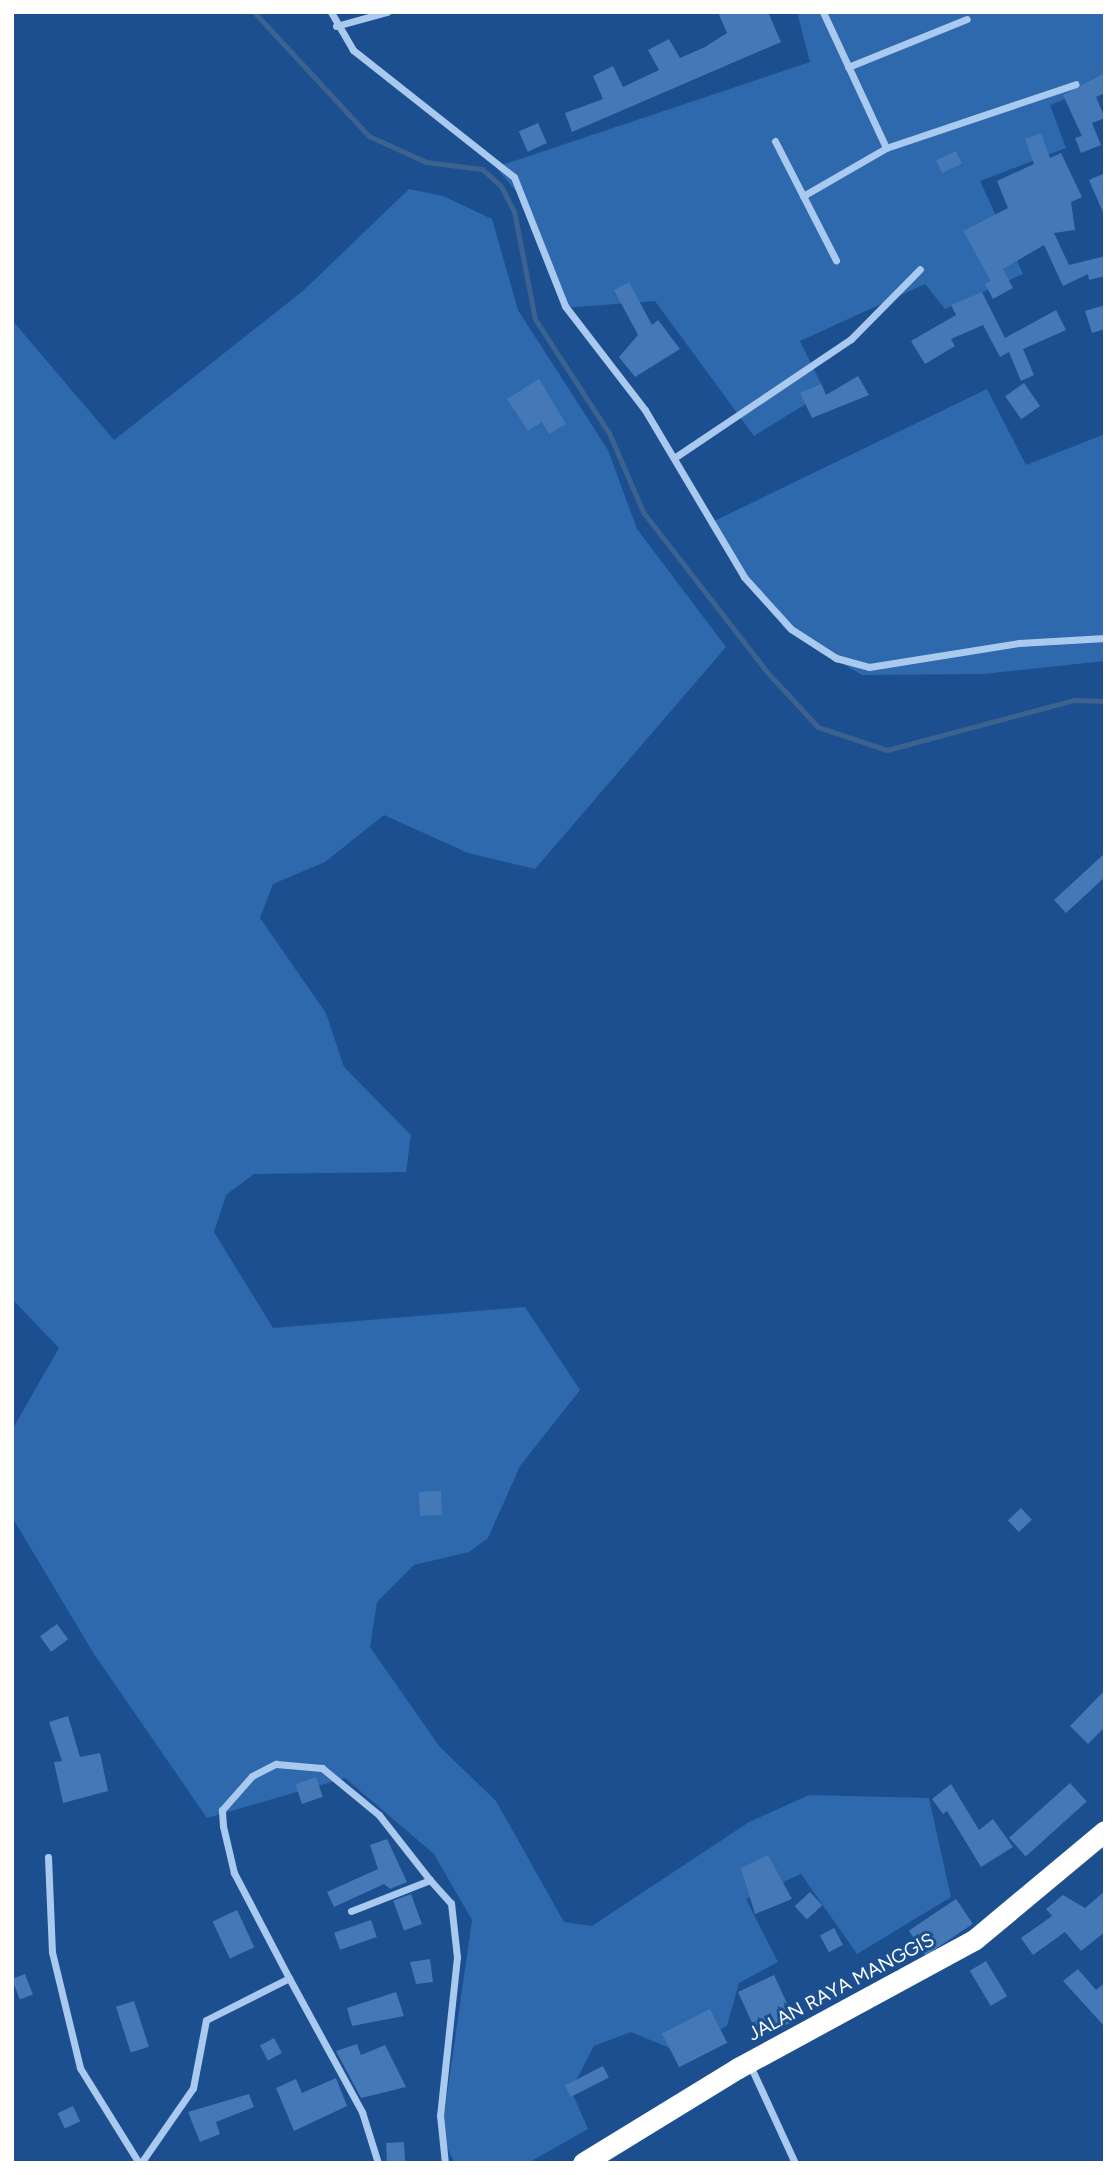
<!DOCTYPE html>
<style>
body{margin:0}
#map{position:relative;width:1117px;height:2175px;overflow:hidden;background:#1b4f8f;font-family:Figtree,sans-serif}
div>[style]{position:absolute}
.green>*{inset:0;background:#2e69ad}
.stream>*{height:5px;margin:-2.5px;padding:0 2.5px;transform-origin:2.5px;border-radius:2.5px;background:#3c6290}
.building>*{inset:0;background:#4478b7;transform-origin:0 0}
.street>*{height:7px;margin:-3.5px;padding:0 3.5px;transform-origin:3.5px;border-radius:3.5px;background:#a9c9ee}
.highway>*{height:21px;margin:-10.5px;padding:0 10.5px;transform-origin:10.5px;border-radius:10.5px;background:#fff}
span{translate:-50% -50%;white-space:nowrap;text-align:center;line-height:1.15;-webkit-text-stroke:6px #1b4f8f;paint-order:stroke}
.street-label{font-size:19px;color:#fff}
.frame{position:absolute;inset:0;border:14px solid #fff;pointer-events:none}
</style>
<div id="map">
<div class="green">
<i style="clip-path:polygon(797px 12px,1105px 12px,1105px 84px,1050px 105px,1066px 148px,980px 181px,1023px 274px,945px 309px,925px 284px,800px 341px,825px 392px,754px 436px,655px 301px,564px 308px,528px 206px,496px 167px,810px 62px)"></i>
<i style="clip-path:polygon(409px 189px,443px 196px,492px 219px,518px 310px,608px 450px,637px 529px,726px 647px,535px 869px,468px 853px,384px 815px,325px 862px,273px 884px,260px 918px,326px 1013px,344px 1067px,411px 1135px,406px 1172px,254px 1174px,226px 1195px,214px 1232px,273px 1328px,525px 1307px,580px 1390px,520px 1466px,488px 1538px,469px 1552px,414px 1565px,377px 1602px,370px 1647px,439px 1746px,496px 1801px,564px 1922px,592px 1926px,749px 1822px,809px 1795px,929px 1798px,951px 1897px,857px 1954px,801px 1874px,746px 1899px,778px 1962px,739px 1983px,727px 2026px,677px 2051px,631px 2032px,594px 2046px,571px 2090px,588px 2129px,528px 2163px,455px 2163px,441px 2137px,472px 1920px,434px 1854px,345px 1778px,207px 1818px,94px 1654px,12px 1517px,12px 1430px,59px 1348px,12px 1299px,12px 320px,114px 440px,304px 290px)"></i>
<i style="clip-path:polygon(987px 389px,1026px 465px,1105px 434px,1105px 661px,983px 674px,862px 675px,785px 629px,708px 524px)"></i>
</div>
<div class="stream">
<i style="left:254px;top:12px;width:169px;rotate:47.2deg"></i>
<i style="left:369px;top:136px;width:63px;rotate:24.5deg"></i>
<i style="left:426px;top:162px;width:56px;rotate:7.1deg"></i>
<i style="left:482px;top:169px;width:25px;rotate:42deg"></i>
<i style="left:501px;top:186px;width:28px;rotate:63deg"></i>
<i style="left:514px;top:211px;width:110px;rotate:79deg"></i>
<i style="left:535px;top:319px;width:136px;rotate:57deg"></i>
<i style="left:609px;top:433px;width:86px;rotate:66.7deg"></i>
<i style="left:643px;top:512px;width:202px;rotate:52.2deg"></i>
<i style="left:767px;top:672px;width:75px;rotate:47.2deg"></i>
<i style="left:818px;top:727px;width:73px;rotate:18.4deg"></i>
<i style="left:887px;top:750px;width:193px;rotate:-15deg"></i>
<i style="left:1073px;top:700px;width:32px;rotate:2deg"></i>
</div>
<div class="building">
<i style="clip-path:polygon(718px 12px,768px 12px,781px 42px,572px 132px,565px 113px,603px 99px,593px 76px,613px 66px,623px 87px,659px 70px,648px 50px,669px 39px,680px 58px,705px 47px,727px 33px)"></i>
<i style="clip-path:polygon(1105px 73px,1105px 93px,1096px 97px,1105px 118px,1092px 123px,1101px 145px,1081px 153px,1075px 138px,1082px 136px,1063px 95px)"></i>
<i style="left:538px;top:123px;width:22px;height:21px;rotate:66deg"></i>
<i style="clip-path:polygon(1041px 133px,1050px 158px,1061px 153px,1082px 197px,1071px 202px,1075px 230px,1054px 233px,1069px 265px,1105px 256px,1105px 276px,1089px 280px,1088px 274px,1063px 286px,1044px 245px,1003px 269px,1013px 288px,993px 299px,985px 284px,991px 281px,963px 231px,1008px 208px,997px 181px,1034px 164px,1025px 139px)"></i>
<i style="left:956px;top:151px;width:14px;height:22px;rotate:65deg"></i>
<i style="clip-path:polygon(1105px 173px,1105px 217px,1089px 180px)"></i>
<i style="clip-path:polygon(629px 282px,652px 325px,658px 320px,680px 349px,635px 377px,619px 357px,638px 335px,614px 290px)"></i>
<i style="clip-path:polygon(982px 292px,1005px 338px,1056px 310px,1066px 330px,1023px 349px,1034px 375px,1021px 381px,1009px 352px,1000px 357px,983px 325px,951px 339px,955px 346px,925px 364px,911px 341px,956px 315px,951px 305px)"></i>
<i style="clip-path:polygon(1105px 305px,1105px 329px,1092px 333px,1085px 311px)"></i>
<i style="clip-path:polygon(858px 376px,869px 395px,812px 418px,800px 393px,821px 384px,826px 395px)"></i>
<i style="clip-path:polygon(539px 379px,566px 424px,549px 434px,542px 422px,528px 431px,507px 399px)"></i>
<i style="left:1024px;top:383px;width:28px;height:23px;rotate:55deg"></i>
<i style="clip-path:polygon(1105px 853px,1105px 877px,1066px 913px,1054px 900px)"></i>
<i style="left:441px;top:1491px;width:24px;height:22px;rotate:88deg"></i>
<i style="left:1021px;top:1508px;width:16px;height:18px;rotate:47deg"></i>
<i style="left:57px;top:1624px;width:19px;height:21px;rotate:54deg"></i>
<i style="clip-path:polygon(1105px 1690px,1105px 1727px,1088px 1744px,1070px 1726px)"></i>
<i style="clip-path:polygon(68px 1716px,80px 1757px,100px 1753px,108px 1791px,63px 1803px,54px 1762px,62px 1761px,49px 1722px)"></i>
<i style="left:316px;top:1777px;width:21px;height:22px;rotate:71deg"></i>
<i style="left:1070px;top:1783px;width:25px;height:82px;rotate:48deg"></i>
<i style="clip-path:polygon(951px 1784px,979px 1830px,993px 1819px,1013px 1847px,981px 1867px,947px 1811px,943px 1814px,932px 1799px)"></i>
<i style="clip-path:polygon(387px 1839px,407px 1882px,390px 1889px,384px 1884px,334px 1907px,327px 1892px,378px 1869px,370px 1845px)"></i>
<i style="clip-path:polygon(768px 1855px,792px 1899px,755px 1914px,741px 1868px)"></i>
<i style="clip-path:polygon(1105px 1891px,1105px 1932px,1081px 1951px,1065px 1932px,1033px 1955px,1021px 1938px,1052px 1916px,1046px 1909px,1063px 1895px,1085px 1908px)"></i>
<i style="left:810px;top:1892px;width:18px;height:21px;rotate:47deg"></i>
<i style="left:411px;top:1894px;width:32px;height:19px;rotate:70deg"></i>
<i style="left:956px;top:1899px;width:30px;height:57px;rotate:56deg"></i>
<i style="left:237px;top:1910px;width:41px;height:27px;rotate:65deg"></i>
<i style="left:371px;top:1920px;width:18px;height:39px;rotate:71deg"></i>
<i style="left:834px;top:1928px;width:19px;height:16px;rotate:62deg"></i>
<i style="clip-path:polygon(430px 1959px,433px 1982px,416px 1984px,410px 1962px)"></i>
<i style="left:986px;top:1961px;width:41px;height:19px;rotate:59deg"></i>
<i style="clip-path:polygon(1078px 1969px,1096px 1990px,1105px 1983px,1105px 2027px,1063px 1981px)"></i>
<i style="left:25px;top:1974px;width:22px;height:14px;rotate:69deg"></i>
<i style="clip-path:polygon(774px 1975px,795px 2021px,774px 2030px,770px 2020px,754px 2027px,738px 1992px)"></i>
<i style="clip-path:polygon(396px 1992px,404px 2016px,352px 2026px,347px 2008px)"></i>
<i style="left:134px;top:2001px;width:48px;height:19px;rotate:72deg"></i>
<i style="left:710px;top:2009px;width:38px;height:54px;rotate:63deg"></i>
<i style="left:274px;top:2038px;width:17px;height:16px;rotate:62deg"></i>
<i style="clip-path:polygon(357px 2044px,361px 2055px,385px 2045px,406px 2087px,361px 2098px,336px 2051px)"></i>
<i style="left:603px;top:2066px;width:13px;height:43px;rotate:63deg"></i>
<i style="clip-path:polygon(336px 2078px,347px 2106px,294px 2131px,276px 2088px,296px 2079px,302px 2093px)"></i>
<i style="clip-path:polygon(249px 2094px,254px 2107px,216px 2122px,220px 2134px,200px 2142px,188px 2112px)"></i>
<i style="left:73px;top:2106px;width:17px;height:17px;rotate:65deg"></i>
<i style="left:404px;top:2142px;width:21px;height:18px;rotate:87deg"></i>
</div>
<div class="street">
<i style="left:331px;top:12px;width:44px;rotate:59.9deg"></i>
<i style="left:353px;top:50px;width:205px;rotate:38.3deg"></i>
<i style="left:514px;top:177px;width:139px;rotate:68.4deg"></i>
<i style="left:565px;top:306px;width:131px;rotate:52.4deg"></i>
<i style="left:645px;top:410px;width:194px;rotate:59.3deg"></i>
<i style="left:744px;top:577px;width:70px;rotate:47.9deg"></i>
<i style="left:791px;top:629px;width:54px;rotate:32.8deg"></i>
<i style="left:836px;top:658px;width:34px;rotate:15deg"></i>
<i style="left:869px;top:667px;width:152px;rotate:-9.1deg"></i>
<i style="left:1019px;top:643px;width:86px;rotate:-3.3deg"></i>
<i style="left:823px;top:12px;width:150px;rotate:65.1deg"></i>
<i style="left:336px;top:26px;width:53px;rotate:-15.4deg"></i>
<i style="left:848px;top:67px;width:128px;rotate:-22deg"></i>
<i style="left:775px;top:141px;width:134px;rotate:62.9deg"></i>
<i style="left:803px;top:196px;width:96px;rotate:-30deg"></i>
<i style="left:886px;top:148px;width:200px;rotate:-18.6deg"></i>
<i style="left:674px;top:458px;width:213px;rotate:-33.9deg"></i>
<i style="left:851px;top:339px;width:98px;rotate:-45.4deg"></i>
<i style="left:48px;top:1857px;width:95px;rotate:87.6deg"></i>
<i style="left:52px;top:1952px;width:119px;rotate:76.4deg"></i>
<i style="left:80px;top:2068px;width:112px;rotate:58.2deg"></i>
<i style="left:351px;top:1911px;width:85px;rotate:-21.4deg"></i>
<i style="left:430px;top:1880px;width:31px;rotate:48deg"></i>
<i style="left:451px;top:1903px;width:54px;rotate:83.7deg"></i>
<i style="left:457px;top:1957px;width:159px;rotate:96.1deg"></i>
<i style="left:440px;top:2115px;width:48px;rotate:84.1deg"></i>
<i style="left:289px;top:1978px;width:119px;rotate:-117.6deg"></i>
<i style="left:234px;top:1873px;width:48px;rotate:-103.2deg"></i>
<i style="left:223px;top:1826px;width:16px;rotate:-94deg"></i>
<i style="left:222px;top:1810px;width:45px;rotate:-48.6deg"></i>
<i style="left:252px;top:1776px;width:27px;rotate:-27deg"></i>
<i style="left:276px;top:1764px;width:46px;rotate:5deg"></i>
<i style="left:322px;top:1768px;width:74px;rotate:39.5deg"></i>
<i style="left:379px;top:1815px;width:83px;rotate:51.9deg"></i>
<i style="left:749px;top:2063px;width:110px;rotate:65.3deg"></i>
<i style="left:141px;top:2163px;width:91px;rotate:-55.3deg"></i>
<i style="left:193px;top:2088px;width:69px;rotate:-79.2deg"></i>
<i style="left:206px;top:2020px;width:93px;rotate:-26.8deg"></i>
<i style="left:289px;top:1978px;width:153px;rotate:61.4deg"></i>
<i style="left:362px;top:2112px;width:53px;rotate:72.6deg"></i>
</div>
<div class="highway">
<i style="left:583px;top:2163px;width:182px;rotate:-31.5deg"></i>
<i style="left:738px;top:2068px;width:268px;rotate:-28.5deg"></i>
<i style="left:974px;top:1940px;width:170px;rotate:-39.8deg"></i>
</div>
<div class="street-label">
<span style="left:841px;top:1987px;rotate:-28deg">JALAN RAYA MANGGIS</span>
</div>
<div class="frame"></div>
</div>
